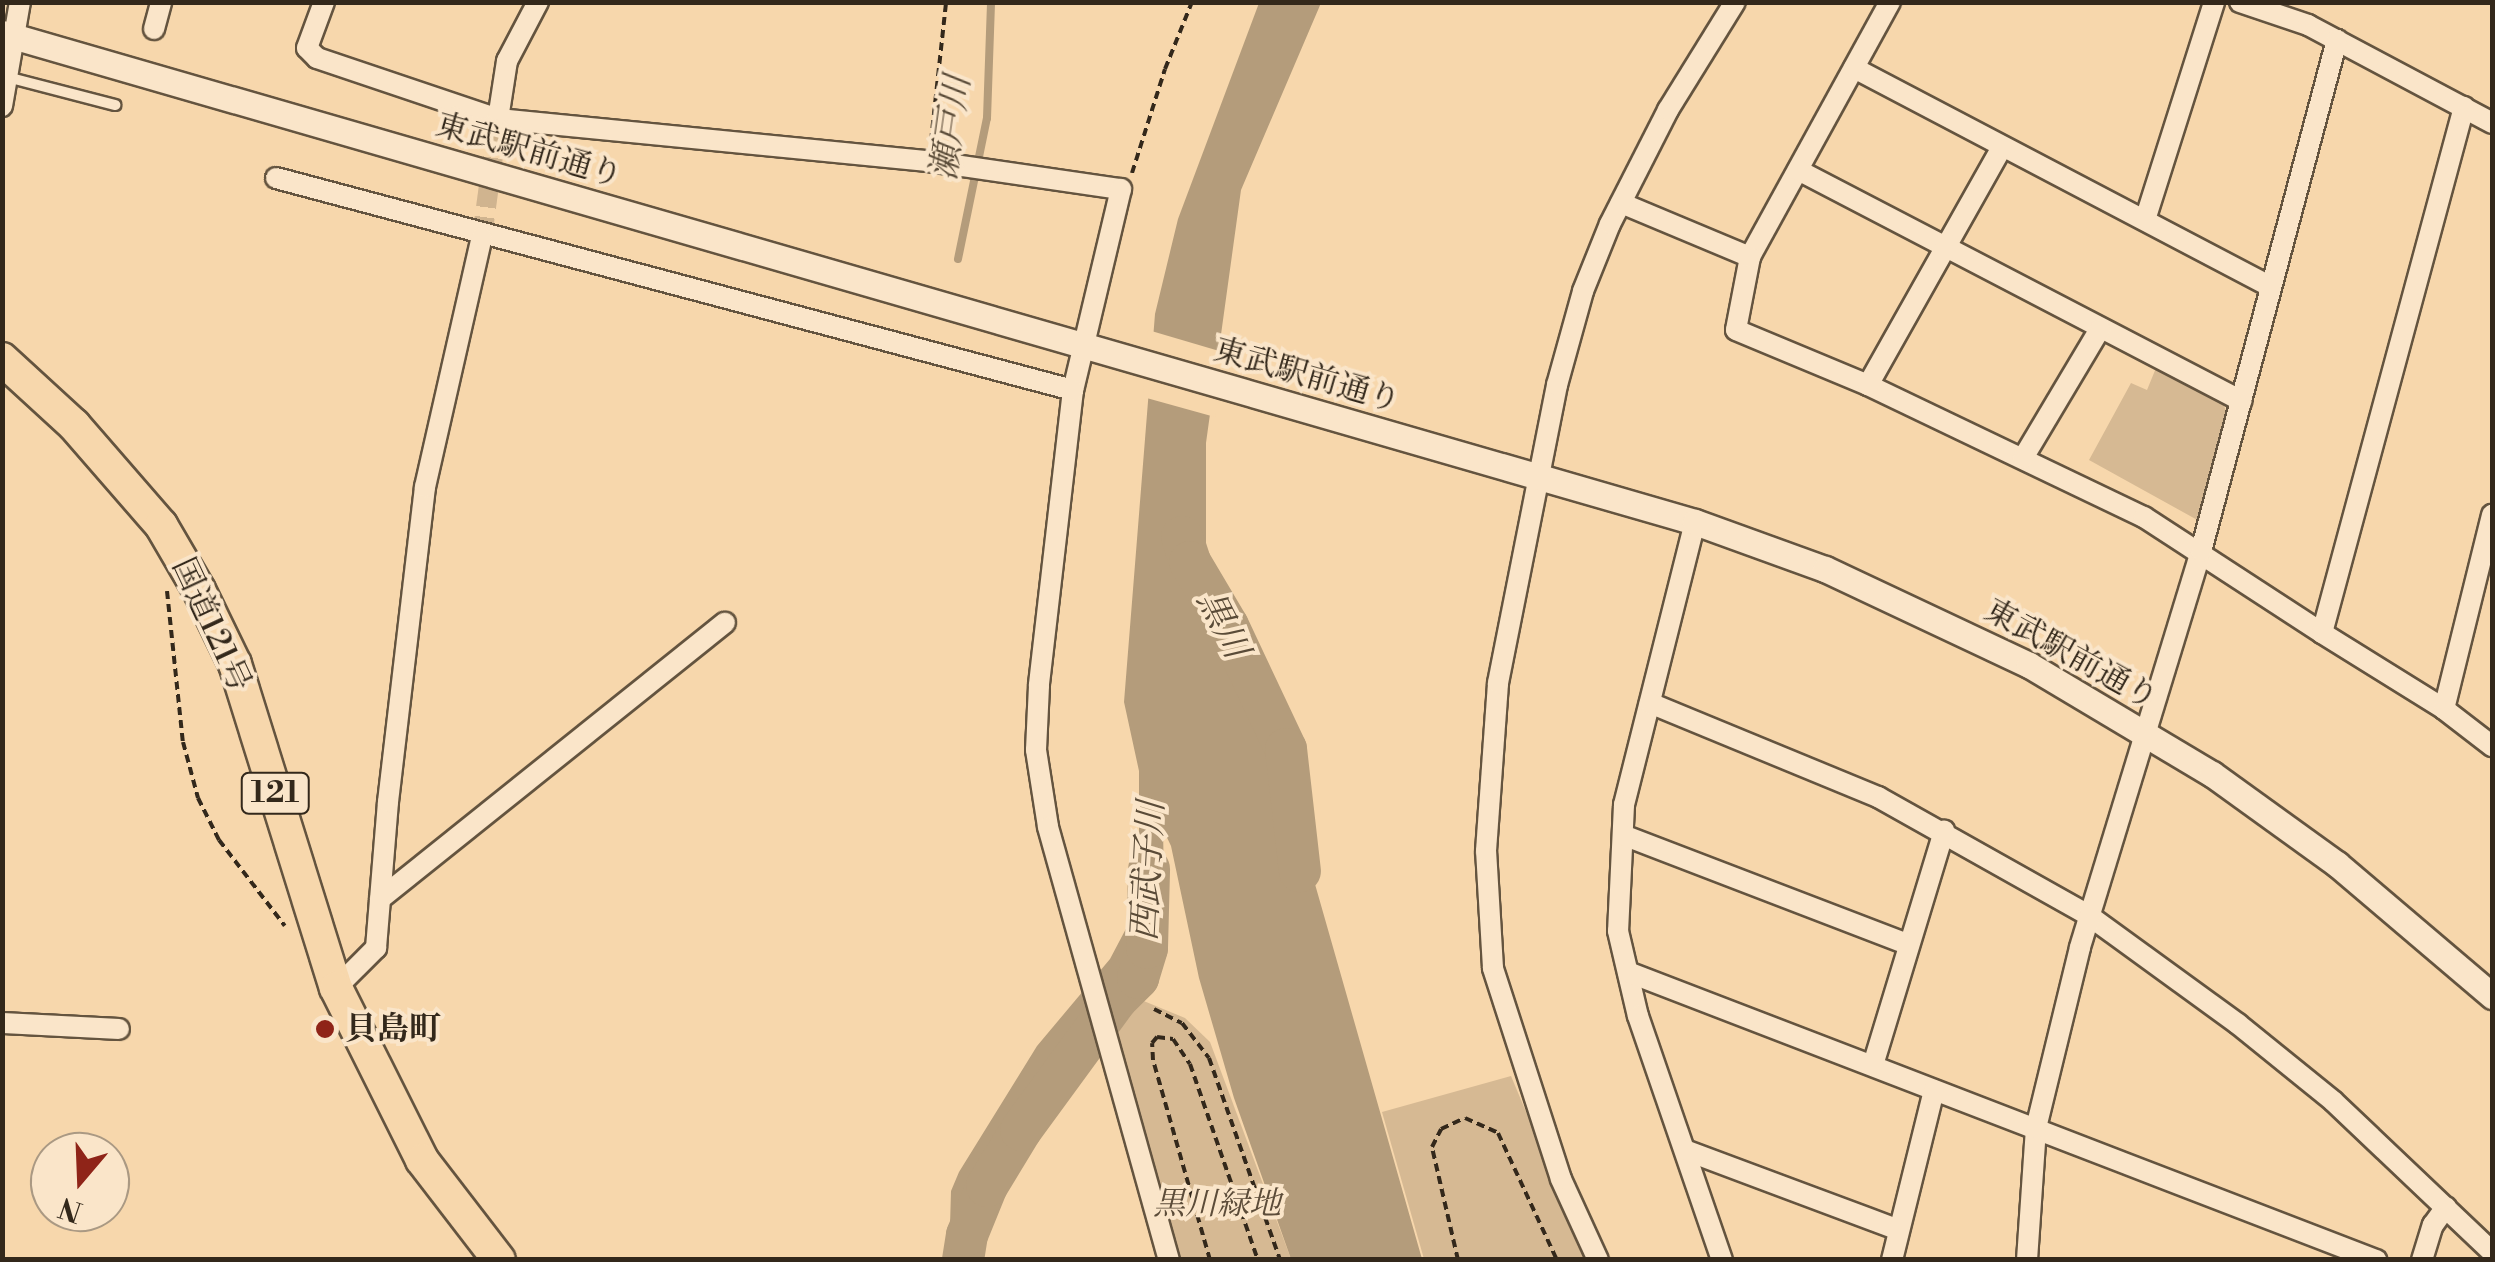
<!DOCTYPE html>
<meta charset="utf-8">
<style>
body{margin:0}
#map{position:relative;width:2495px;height:1262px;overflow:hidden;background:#f7d7ac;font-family:"Libre Bodoni","Noto Serif JP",serif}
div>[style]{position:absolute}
.green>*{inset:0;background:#d6b993}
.water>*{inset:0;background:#b49c7b}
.pier>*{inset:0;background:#f7d7ac}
.stream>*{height:8px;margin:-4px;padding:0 4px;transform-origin:4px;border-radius:4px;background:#b49c7b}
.river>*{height:42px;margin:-21px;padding:0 21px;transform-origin:21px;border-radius:21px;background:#b49c7b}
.minor-tunnel>*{height:20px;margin-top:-10px;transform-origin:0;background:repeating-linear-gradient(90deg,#d0b48f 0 20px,transparent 0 30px)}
.path>*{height:4px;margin-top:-2px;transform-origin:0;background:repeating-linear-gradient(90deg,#33281b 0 8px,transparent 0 13px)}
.roads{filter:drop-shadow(2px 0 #64543f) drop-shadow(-2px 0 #64543f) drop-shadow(0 2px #64543f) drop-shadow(0 -2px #64543f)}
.service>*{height:10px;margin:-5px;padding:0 5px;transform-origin:5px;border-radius:5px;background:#fae5c9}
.minor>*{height:20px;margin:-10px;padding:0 10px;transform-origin:10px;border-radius:10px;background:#fae5c9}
.tertiary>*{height:25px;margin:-12.5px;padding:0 12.5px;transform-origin:12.5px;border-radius:12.5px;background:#fae5c9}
.trunk>*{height:32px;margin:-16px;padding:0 16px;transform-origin:16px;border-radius:16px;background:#f7d7ac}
.dots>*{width:28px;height:28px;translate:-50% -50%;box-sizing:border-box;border:5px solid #fae5c9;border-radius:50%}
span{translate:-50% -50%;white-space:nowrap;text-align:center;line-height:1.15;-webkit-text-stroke:8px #fae5c9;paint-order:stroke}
.shield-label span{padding:2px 8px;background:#fae5c9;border:2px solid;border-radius:8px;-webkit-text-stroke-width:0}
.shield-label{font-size:30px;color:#33281b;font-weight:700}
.street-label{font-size:32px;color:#33281b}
.poi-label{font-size:32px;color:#33281b;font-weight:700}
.left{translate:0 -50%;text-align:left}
.park-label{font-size:32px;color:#5c4c39;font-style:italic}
.water-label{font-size:35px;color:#5a4b38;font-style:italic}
.frame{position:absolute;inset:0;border:5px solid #33281b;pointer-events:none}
.north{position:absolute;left:30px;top:1132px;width:100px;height:100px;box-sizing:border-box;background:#fae5c9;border:2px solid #aa9983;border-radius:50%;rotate:199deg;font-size:28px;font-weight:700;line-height:40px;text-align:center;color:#33281b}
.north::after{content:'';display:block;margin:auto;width:35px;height:45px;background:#8f2418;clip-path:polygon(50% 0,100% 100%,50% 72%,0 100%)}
</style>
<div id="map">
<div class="green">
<i style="clip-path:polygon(2156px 368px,2222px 401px,2229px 418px,2201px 522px,2089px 460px,2131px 383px,2147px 390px)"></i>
<i style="clip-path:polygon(1134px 997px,1185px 1018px,1210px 1042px,1291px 1259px,1178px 1259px,1113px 1014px,1120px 1003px)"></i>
<i style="clip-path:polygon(1511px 1076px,1588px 1259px,1424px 1259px,1382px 1112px)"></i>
</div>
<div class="water">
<i style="clip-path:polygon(1259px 3px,1321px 3px,1241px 190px,1206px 443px,1206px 600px,1277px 751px,1422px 1259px,1291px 1259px,1234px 1098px,1199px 978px,1171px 846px,1163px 829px,1164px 881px,1132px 971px,1068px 1043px,1014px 1119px,970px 1192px,966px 1218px,969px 1259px,949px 1260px,951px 1191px,959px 1172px,1037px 1046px,1110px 959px,1139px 904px,1139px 771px,1124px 702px,1155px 314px,1178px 219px)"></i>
</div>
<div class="pier">
<i style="clip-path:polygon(1148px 330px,1226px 353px,1215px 417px,1143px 397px)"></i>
</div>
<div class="stream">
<i style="left:958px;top:259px;width:144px;rotate:-78.4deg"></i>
<i style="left:987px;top:118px;width:116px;rotate:-88deg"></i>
</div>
<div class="river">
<i style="left:1182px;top:537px;width:26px;rotate:72deg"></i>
<i style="left:1190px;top:562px;width:74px;rotate:59.3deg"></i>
<i style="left:1228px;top:626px;width:136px;rotate:64.8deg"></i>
<i style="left:1286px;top:749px;width:123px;rotate:83.5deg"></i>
<i style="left:963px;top:1260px;width:25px;rotate:-81deg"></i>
<i style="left:967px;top:1235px;width:53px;rotate:-67.8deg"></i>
<i style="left:987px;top:1186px;width:66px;rotate:-58.7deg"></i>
<i style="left:1021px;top:1130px;width:162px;rotate:-53.8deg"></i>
<i style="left:1117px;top:999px;width:30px;rotate:-45deg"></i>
<i style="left:1138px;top:978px;width:31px;rotate:-73deg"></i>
<i style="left:1147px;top:948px;width:79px;rotate:-88.5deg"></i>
</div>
<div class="minor-tunnel">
<i style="left:482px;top:237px;width:119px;rotate:-82.3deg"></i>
</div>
<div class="path">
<i style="left:931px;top:141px;width:140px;rotate:-83.8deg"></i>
<i style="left:1132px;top:173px;width:109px;rotate:-72.4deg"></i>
<i style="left:1165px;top:69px;width:72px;rotate:-68.1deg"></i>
<i style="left:167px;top:591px;width:152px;rotate:84deg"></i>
<i style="left:183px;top:742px;width:58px;rotate:75deg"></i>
<i style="left:198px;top:798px;width:47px;rotate:63.4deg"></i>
<i style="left:219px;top:840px;width:108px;rotate:52.5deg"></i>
<i style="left:1154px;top:1009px;width:31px;rotate:27deg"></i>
<i style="left:1182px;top:1023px;width:44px;rotate:52.4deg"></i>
<i style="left:1209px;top:1058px;width:214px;rotate:70.6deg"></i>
<i style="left:1210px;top:1260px;width:208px;rotate:-105.9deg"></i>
<i style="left:1153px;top:1060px;width:17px;rotate:-93deg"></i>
<i style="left:1152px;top:1043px;width:8px;rotate:-50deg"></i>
<i style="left:1157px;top:1037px;width:16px;rotate:7deg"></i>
<i style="left:1173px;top:1039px;width:30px;rotate:56deg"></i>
<i style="left:1190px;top:1064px;width:207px;rotate:70.9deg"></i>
<i style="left:1458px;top:1260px;width:116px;rotate:-103deg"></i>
<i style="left:1432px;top:1147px;width:20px;rotate:-63deg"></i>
<i style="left:1441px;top:1129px;width:26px;rotate:-25deg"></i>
<i style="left:1465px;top:1118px;width:36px;rotate:24deg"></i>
<i style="left:1498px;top:1133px;width:140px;rotate:65.1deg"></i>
</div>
<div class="roads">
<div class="service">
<i style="left:7px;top:77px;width:112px;rotate:14.5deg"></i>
</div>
<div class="minor">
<i style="left:324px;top:2px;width:49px;rotate:110.3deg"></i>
<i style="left:307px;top:48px;width:14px;rotate:45deg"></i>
<i style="left:317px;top:58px;width:191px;rotate:18.6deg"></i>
<i style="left:498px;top:119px;width:432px;rotate:5.6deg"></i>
<i style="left:928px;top:161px;width:195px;rotate:8.3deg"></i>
<i style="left:1121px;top:189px;width:207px;rotate:103.4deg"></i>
<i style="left:1073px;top:390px;width:298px;rotate:96.6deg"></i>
<i style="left:1039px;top:686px;width:64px;rotate:92.7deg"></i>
<i style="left:1036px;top:750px;width:78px;rotate:81.1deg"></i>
<i style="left:1048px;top:827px;width:450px;rotate:74.4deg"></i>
<i style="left:1890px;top:2px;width:291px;rotate:118.8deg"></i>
<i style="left:1750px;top:257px;width:74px;rotate:100.9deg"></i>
<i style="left:1736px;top:330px;width:143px;rotate:22.6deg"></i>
<i style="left:1868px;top:385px;width:306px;rotate:25.6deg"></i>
<i style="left:2144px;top:517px;width:212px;rotate:33.1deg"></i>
<i style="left:2322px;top:633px;width:545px;rotate:-74.89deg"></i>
<i style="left:2240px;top:2px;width:72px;rotate:18.7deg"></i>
<i style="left:2308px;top:25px;width:208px;rotate:28deg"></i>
<i style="left:154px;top:29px;width:28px;rotate:-75deg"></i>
<i style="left:1854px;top:68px;width:471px;rotate:27.7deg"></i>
<i style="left:2px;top:106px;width:106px;rotate:-80.2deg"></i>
<i style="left:498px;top:119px;width:59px;rotate:-81.2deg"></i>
<i style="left:507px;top:61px;width:67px;rotate:-62.3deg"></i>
<i style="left:1798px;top:170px;width:500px;rotate:27.5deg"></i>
<i style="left:276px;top:178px;width:825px;rotate:14.9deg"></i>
<i style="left:1621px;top:203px;width:140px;rotate:22.7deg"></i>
<i style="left:2145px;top:220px;width:229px;rotate:-72.4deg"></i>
<i style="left:1868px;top:385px;width:273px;rotate:-60.6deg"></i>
<i style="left:2023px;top:458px;width:150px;rotate:-59.2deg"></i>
<i style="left:1695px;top:522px;width:292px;rotate:104.1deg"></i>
<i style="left:1624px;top:805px;width:126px;rotate:92.7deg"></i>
<i style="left:1618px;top:931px;width:87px;rotate:76.8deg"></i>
<i style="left:1638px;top:1016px;width:258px;rotate:71deg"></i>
<i style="left:2322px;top:633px;width:144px;rotate:31.9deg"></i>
<i style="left:2444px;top:709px;width:61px;rotate:37.6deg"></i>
<i style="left:1650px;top:703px;width:247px;rotate:22.4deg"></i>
<i style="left:1878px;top:797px;width:241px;rotate:29.3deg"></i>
<i style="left:2088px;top:915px;width:185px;rotate:36deg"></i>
<i style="left:2238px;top:1024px;width:122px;rotate:39deg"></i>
<i style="left:2333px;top:1101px;width:219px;rotate:43.5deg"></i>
<i style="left:2444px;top:709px;width:200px;rotate:-76.1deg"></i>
<i style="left:1623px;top:835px;width:304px;rotate:21deg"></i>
<i style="left:380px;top:899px;width:442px;rotate:-38.7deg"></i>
<i style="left:1628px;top:972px;width:802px;rotate:21.06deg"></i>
<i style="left:336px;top:988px;width:57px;rotate:-45deg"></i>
<i style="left:376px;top:948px;width:146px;rotate:-85.3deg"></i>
<i style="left:388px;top:802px;width:317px;rotate:-83.3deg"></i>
<i style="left:425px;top:487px;width:256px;rotate:-77.2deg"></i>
<i style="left:2px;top:1023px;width:117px;rotate:2.9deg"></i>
<i style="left:1873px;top:1065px;width:245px;rotate:-73.1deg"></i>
<i style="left:1685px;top:1150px;width:228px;rotate:20.5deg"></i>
<i style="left:1598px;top:1260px;width:89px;rotate:-114.6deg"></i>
<i style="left:1561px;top:1179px;width:222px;rotate:-107.9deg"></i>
<i style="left:1493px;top:968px;width:117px;rotate:-93.4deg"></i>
<i style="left:1486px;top:851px;width:168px;rotate:-85.9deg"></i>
<i style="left:1498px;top:683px;width:304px;rotate:-78.8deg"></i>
<i style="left:1557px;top:385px;width:98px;rotate:-74.5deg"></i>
<i style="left:1583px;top:291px;width:72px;rotate:-68.1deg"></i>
<i style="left:1610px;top:224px;width:128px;rotate:-63deg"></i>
<i style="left:1668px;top:110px;width:127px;rotate:-58.2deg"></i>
<i style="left:1892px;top:1260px;width:175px;rotate:-76.1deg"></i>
<i style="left:2027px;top:1260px;width:132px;rotate:-86.1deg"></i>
<i style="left:2036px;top:1128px;width:186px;rotate:-76.3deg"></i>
<i style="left:2080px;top:947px;width:414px;rotate:-73deg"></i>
<i style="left:2201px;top:551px;width:529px;rotate:-75.1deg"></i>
<i style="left:2422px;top:1260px;width:37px;rotate:-73deg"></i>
<i style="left:2433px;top:1225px;width:22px;rotate:-54deg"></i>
</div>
<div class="tertiary">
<i style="left:2px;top:33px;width:1762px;rotate:16.11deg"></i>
<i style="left:1695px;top:522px;width:138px;rotate:19.9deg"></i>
<i style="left:1825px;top:569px;width:225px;rotate:25.2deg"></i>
<i style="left:2029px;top:665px;width:213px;rotate:30.8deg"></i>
<i style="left:2212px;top:774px;width:154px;rotate:35.8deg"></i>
<i style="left:2337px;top:864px;width:204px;rotate:40.4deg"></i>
</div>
<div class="trunk">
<i style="left:2px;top:359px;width:98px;rotate:42.5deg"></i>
<i style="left:74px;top:425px;width:133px;rotate:49deg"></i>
<i style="left:161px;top:525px;width:75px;rotate:59.7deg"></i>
<i style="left:199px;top:590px;width:82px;rotate:64.1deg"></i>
<i style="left:235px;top:664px;width:339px;rotate:72.7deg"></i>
<i style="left:336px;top:988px;width:192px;rotate:63.4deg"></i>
<i style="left:422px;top:1160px;width:126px;rotate:52.4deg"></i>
</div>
</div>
<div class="dots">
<i style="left:325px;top:1029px;background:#8f2418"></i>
</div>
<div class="shield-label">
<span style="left:275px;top:793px">121</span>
</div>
<div class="street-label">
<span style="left:529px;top:151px;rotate:16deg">東武駅前通り</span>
<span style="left:1307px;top:376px;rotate:16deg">東武駅前通り</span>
<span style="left:211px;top:625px;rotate:65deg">国道121号</span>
<span style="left:2071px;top:655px;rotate:29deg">東武駅前通り</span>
</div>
<div class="poi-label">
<span class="left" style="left:345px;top:1029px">貝島町</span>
</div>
<div class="park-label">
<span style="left:1217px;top:1204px">黒川緑地</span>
</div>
<div class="water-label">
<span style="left:952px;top:128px;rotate:-82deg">瀬戸川</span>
<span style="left:1222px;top:625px;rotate:63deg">黒川</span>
<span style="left:1149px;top:871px;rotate:-87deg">西武子川</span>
</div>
<div class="frame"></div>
<div class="north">N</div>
</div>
